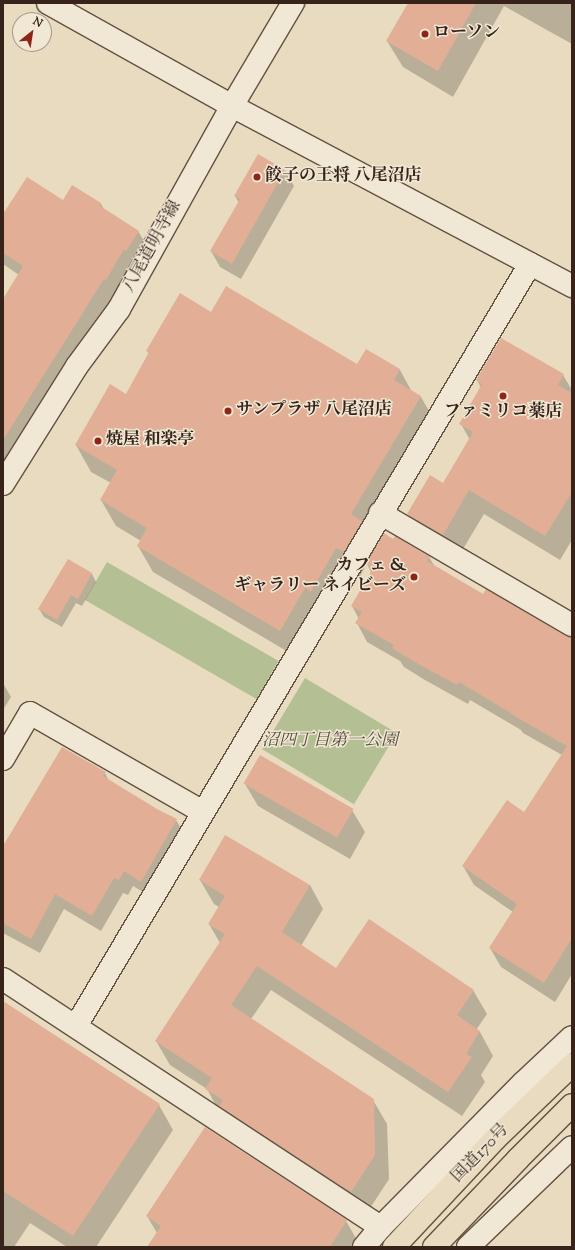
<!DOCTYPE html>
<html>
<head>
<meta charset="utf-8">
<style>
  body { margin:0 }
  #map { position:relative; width:575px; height:1250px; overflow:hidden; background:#e8dbbf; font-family:"Sorts Mill Goudy","Noto Serif JP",serif }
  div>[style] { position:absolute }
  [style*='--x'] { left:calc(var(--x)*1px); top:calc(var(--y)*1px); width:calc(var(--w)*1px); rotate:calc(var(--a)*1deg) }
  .green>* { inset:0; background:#b4c093; transform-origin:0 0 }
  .shadow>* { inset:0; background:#0003 }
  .building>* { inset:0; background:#e2af96; transform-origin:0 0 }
  .roads { filter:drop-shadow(1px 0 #635142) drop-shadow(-1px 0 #635142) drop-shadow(0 1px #635142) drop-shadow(0 -1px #635142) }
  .street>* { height:22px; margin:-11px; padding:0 11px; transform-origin:11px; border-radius:11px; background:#f0e8d5 }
  .secondary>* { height:22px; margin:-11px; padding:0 11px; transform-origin:11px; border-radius:11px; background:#f0e8d5 }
  .highway>* { height:22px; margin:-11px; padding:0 11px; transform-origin:11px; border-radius:11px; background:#e8dbbf }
  .dots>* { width:11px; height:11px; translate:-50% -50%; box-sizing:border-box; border:2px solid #f0e8d5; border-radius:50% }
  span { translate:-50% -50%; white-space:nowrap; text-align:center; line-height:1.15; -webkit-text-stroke:3px #f0e8d5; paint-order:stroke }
  .poi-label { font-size:17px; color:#372319; font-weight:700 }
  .left { translate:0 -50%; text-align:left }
  .right { translate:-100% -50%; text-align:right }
  .street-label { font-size:17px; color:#372319 }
  .park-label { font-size:17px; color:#564a38; font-style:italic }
  .frame { position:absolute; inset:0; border:4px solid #372319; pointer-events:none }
  .north { position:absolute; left:12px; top:12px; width:40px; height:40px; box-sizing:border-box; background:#f0e8d5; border:1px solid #a6998a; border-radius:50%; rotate:30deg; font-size:11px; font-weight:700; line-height:16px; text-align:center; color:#372319 }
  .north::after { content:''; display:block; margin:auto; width:14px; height:18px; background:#8f2418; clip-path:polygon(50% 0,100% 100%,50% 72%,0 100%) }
</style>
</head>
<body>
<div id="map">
  <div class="green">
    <i style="left:107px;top:562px;width:198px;height:44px;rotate:30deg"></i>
    <i style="left:305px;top:678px;width:107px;height:83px;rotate:31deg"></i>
  </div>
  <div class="shadow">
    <i style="clip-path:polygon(409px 3px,572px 3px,572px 44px,504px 6px,453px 97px,403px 67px,387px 41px)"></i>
    <i style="clip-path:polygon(285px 171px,294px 186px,241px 279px,220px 267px,211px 251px,239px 203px,235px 196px)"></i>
    <i style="clip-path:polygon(63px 202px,101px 204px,104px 209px,138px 231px,150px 251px,3px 472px,3px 301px,19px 275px,3px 264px,3px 216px)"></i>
    <i style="clip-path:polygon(212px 313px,357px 365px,400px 370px,412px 392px,421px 397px,436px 423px,369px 535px,377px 548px,429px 557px,435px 567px,484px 595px,572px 640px,572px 974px,555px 1002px,501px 967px,490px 948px,513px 912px,474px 885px,463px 866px,525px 814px,562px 755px,523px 733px,521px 730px,470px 700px,468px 704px,425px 680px,404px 667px,400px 661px,367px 642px,357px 623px,359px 619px,352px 606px,371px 572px,367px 564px,359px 578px,352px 573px,295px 656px,153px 572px,138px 546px,141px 541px,116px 526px,101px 500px,111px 483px,91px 472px,76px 445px,126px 395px,149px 354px,147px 351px)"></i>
    <i style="clip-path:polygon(563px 375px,572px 390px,572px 540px,560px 560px,484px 514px,457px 559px,423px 539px,408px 514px,443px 484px,470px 440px,461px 424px,481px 388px,477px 380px)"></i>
    <i style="clip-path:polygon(68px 560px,92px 574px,96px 582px,82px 606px,76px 603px,62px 627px,44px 617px,39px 609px)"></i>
    <i style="clip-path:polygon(3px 683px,11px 697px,3px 710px)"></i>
    <i style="clip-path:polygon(105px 773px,109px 781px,156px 810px,176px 820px,185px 835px,150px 896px,133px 886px,128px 895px,123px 893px,101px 931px,64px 909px,40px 953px,3px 933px,3px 848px)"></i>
    <i style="clip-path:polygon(245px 784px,352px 810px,365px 832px,350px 859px,258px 806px)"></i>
    <i style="clip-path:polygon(200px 880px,310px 885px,323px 909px,301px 946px,336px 969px,473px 990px,487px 1014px,476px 1030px,480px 1032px,493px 1056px,481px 1075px,485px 1082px,462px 1116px,271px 990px,251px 1019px,373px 1100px,387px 1124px,389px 1179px,365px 1216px,220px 1113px,207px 1089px,170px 1065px,156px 1041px,220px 943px,209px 924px,219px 907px,214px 904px)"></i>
    <i style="clip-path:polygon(3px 1002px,159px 1105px,173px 1130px,96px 1247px,67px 1247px,30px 1223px,14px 1247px,3px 1247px)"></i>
    <i style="clip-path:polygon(147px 1216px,346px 1221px,361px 1247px,148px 1247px,157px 1233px)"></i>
  </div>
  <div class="building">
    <i style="clip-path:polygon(408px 3px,476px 3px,438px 71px,386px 41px)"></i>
    <i style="clip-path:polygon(258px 154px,285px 170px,232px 264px,210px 251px,240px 199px,234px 196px)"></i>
    <i style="clip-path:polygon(27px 177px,63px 200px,72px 185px,101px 203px,100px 206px,139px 231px,126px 251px,124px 249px,106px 280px,104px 279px,3px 440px,3px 299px,23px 266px,3px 253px,3px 214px)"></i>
    <i style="clip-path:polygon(226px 286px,357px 364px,366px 349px,400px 369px,394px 380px,421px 396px,351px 514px,362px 521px,344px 552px,336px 548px,311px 592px,305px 588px,280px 631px,137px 546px,147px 528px,100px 500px,117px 470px,75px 445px,110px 384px,126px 394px,149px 352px,146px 351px,180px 293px,211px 312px)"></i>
    <i style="clip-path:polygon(501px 338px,564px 374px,558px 385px,572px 393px,572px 492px,545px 536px,469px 490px,443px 535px,407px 514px,430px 475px,443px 483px,473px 432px,459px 424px,482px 384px,476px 380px)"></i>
    <i style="clip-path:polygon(384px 533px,393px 539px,395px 536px,430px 557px,427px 561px,483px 594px,486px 589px,566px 636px,572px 637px,572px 938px,544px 983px,489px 948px,517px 904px,462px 866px,507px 800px,524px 812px,567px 746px,511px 714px,511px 713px,459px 682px,457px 685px,413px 661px,392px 648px,394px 645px,355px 623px,362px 612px,351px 606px,373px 568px,366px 564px)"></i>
    <i style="clip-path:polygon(68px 559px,92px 573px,78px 599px,71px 595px,57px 620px,38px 609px)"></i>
    <i style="clip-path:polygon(62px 747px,106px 772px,103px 776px,157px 809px,177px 819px,141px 882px,124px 871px,119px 880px,114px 878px,92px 916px,55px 894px,31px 939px,3px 923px,3px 846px)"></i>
    <i style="left:260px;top:755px;width:108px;height:33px;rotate:30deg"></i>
    <i style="clip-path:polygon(225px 835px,310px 885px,282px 932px,336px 968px,369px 919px,474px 990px,457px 1015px,480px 1031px,466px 1054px,472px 1057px,448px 1092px,257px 966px,231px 1005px,374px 1099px,375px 1155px,351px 1192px,219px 1106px,223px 1100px,205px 1089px,212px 1078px,155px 1041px,225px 934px,208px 924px,225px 896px,199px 880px)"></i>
    <i style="clip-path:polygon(3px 1001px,160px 1104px,73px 1236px,3px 1191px)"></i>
    <i style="clip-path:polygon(205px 1127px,347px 1220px,330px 1247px,147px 1247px,161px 1226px,146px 1216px)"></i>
  </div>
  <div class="roads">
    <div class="street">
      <i style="--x:380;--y:513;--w:222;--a:30.3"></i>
      <i style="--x:3;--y:759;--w:53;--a:-59.6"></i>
      <i style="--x:30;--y:713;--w:199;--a:29.8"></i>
      <i style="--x:3;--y:979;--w:452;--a:33.3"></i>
      <i style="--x:76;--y:1026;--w:887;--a:-59.21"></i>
      <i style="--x:364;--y:1247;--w:26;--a:-50"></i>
      <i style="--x:381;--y:1227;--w:202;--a:-45.4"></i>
      <i style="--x:523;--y:1083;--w:67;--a:-43.2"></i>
      <i style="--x:468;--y:1247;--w:144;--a:-43.9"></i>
    </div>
    <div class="secondary">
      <i style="--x:48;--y:3;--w:211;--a:29.2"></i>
      <i style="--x:232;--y:106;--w:385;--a:27.9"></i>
      <i style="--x:3;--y:484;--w:139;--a:-57.9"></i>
      <i style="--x:77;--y:366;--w:71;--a:-53.6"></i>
      <i style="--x:119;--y:309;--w:232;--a:-60.9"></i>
      <i style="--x:232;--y:106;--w:120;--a:-59.4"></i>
    </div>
    <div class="highway">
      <i style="--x:394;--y:1247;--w:148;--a:-46.9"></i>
      <i style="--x:495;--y:1139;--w:107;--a:-43.9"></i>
      <i style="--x:434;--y:1247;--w:122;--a:-46.3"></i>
      <i style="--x:518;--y:1159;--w:76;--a:-45"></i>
    </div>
  </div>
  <div class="dots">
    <i style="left:425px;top:34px;background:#8f2418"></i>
    <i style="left:257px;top:177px;background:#8f2418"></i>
    <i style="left:503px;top:396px;background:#8f2418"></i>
    <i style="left:228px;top:411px;background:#8f2418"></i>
    <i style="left:98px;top:441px;background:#8f2418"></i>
    <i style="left:414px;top:577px;background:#8f2418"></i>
  </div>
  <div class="poi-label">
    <span class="left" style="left:433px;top:34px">ローソン</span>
    <span class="left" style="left:265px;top:177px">餃子の王将 八尾沼店</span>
    <span class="left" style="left:236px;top:411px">サンプラザ 八尾沼店</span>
    <span style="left:503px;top:413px">ファミリコ薬店</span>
    <span class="left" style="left:106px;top:441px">焼屋 和楽亭</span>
    <span class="right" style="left:406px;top:577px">カフェ &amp;<br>ギャラリー ネイビーズ</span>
  </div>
  <div class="street-label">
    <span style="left:153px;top:247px;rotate:-61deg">八尾道明寺線</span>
    <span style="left:481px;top:1154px;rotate:-46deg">国道170号</span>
  </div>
  <div class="park-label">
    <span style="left:330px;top:742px">沼四丁目第一公園</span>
  </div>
  <div class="frame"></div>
  <div class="north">N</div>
</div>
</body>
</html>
